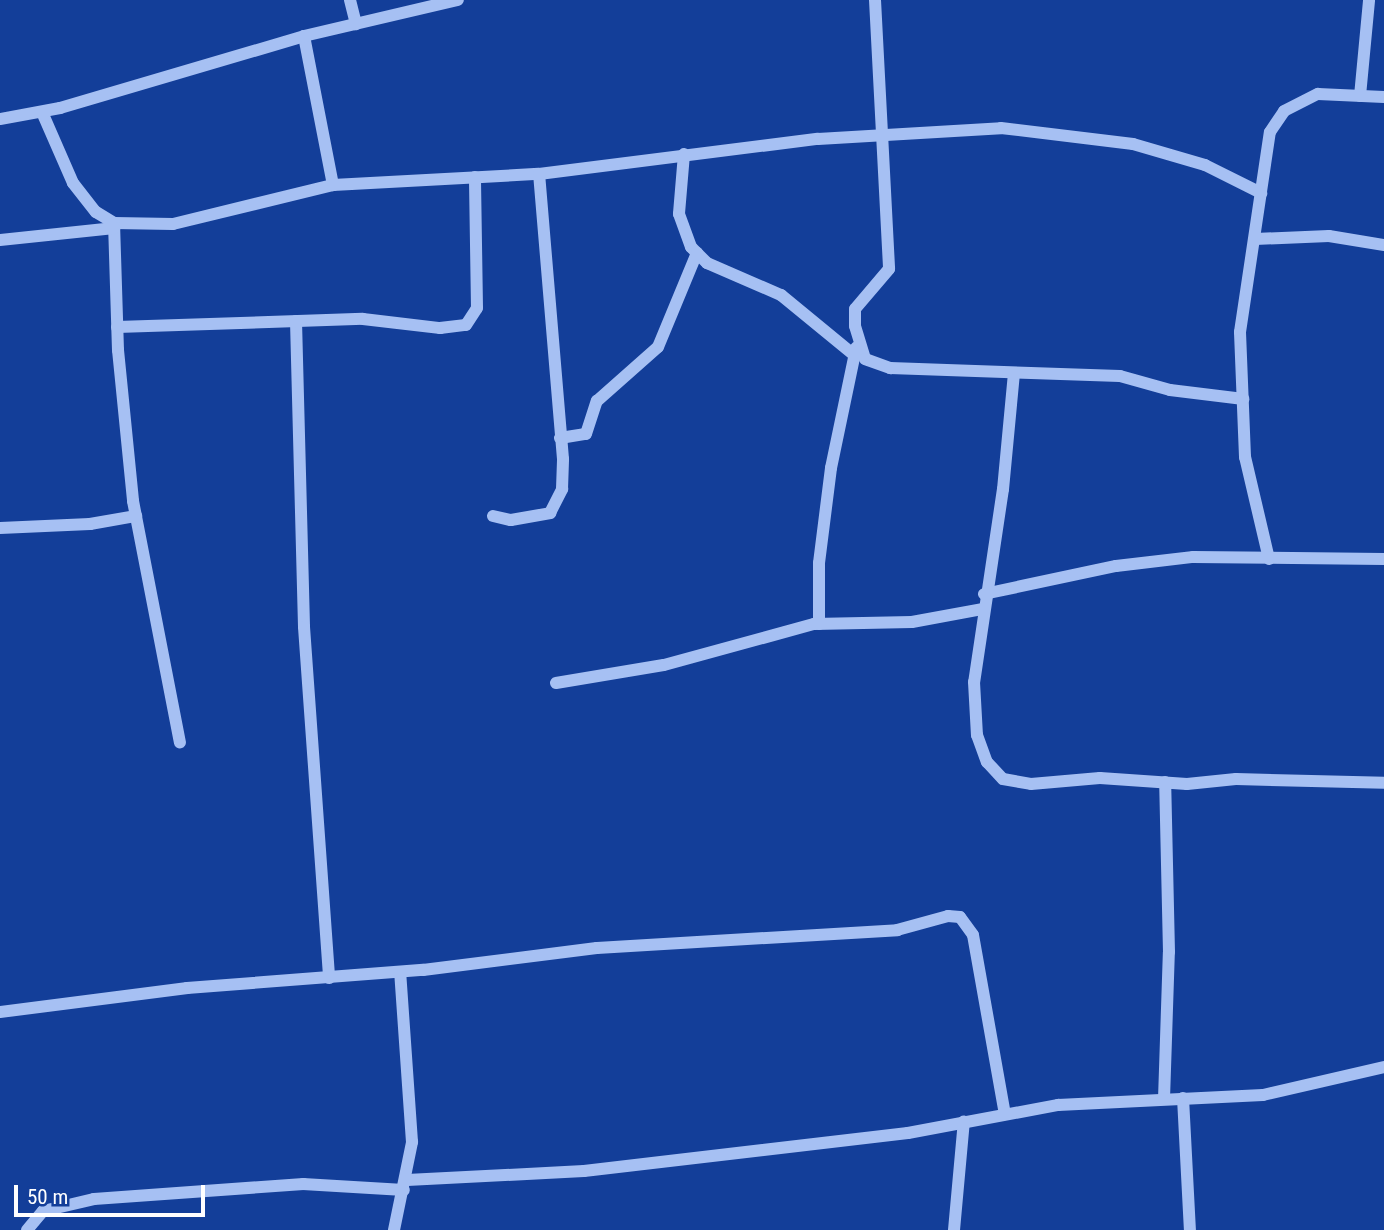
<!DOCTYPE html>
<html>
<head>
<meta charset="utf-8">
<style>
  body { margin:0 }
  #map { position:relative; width:1384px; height:1230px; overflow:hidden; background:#133e99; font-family:"Roboto Condensed",sans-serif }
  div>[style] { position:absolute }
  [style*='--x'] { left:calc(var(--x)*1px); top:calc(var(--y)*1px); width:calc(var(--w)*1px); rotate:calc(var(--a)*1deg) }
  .minor>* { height:12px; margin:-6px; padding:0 6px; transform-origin:6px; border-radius:6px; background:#a6c0f3 }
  span { translate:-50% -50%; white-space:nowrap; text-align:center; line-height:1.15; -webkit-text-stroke:5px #133e99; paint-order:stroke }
  .scale { position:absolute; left:14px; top:1185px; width:191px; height:32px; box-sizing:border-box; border:4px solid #fff; border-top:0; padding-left:9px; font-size:21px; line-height:24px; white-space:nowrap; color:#fff; -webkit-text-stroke:5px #133e99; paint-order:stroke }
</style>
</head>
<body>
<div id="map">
  <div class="minor">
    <i style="--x:350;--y:0;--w:25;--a:76"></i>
    <i style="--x:875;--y:0;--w:269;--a:87"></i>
    <i style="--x:889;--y:269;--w:52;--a:130.4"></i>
    <i style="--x:855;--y:309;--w:17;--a:90"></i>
    <i style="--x:855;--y:326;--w:34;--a:73"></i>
    <i style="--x:865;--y:359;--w:27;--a:20"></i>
    <i style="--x:890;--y:368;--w:230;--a:2"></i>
    <i style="--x:1120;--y:376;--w:52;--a:15.6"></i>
    <i style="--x:1170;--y:390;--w:74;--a:7"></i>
    <i style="--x:304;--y:36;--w:152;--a:79"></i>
    <i style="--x:1360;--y:96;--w:96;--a:-84.6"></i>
    <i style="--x:42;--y:112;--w:77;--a:66.4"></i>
    <i style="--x:73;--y:183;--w:37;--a:52"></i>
    <i style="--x:96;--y:212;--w:21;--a:31"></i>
    <i style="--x:114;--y:223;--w:59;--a:1"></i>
    <i style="--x:173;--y:224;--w:165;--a:-13.7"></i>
    <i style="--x:333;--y:185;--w:206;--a:-3.1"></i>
    <i style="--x:539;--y:174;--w:281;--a:-7.2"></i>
    <i style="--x:818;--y:139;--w:183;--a:-3.4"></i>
    <i style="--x:1001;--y:128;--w:133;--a:6.9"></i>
    <i style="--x:1133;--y:144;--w:75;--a:16.3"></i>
    <i style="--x:1205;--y:165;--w:63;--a:26.6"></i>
    <i style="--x:0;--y:119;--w:61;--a:-10.4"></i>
    <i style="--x:60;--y:108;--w:254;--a:-16.4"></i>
    <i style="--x:304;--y:36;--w:158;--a:-13.2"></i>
    <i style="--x:684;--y:154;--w:60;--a:94.8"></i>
    <i style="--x:679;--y:214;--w:35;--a:70"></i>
    <i style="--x:691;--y:247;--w:23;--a:45"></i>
    <i style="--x:707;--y:263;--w:81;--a:23.4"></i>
    <i style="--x:781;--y:295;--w:94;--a:39.4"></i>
    <i style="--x:114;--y:223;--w:127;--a:88.2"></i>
    <i style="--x:118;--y:350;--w:152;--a:84.3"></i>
    <i style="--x:133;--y:501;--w:246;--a:79"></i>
    <i style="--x:1255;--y:239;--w:74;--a:-2.3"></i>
    <i style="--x:1329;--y:236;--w:56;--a:9.3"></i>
    <i style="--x:0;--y:240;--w:115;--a:-6"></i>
    <i style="--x:296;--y:321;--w:306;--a:88.5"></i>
    <i style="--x:304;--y:627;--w:352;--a:85.9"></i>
    <i style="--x:117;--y:327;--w:246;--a:-1.9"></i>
    <i style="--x:363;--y:319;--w:78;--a:6.7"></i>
    <i style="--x:440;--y:328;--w:26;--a:-7"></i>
    <i style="--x:466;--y:325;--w:20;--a:-57"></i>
    <i style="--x:477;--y:308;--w:131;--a:-90.9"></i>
    <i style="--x:1014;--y:373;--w:117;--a:95.4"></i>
    <i style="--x:1003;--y:489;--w:195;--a:98.5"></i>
    <i style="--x:974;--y:682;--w:53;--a:86.8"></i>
    <i style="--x:977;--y:735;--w:29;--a:70"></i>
    <i style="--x:987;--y:762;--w:23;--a:47"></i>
    <i style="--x:1003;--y:779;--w:28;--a:10"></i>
    <i style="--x:1031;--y:784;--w:69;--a:-5"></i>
    <i style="--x:1100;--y:778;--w:87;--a:3.9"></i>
    <i style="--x:1187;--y:784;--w:49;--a:-5.8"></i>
    <i style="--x:1236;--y:779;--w:148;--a:1.5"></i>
    <i style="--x:560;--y:438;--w:26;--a:-9"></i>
    <i style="--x:586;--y:434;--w:35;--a:-72"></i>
    <i style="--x:597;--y:401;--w:81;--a:-41.5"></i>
    <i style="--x:658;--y:347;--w:102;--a:-67.5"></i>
    <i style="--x:493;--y:516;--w:18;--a:13"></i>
    <i style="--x:511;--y:520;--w:40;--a:-10"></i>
    <i style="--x:550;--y:513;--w:27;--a:-63"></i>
    <i style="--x:562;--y:489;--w:30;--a:-88"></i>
    <i style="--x:563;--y:459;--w:286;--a:-94.8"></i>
    <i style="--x:0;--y:528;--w:90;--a:-2.5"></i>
    <i style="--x:90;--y:524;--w:47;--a:-9.9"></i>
    <i style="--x:1269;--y:559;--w:105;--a:-103.2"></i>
    <i style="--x:1245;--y:457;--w:125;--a:-92.3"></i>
    <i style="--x:1240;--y:332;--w:202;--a:-81.5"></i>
    <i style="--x:1270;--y:132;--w:25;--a:-56"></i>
    <i style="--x:1284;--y:111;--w:38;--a:-27"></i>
    <i style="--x:1318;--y:94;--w:66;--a:2.6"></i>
    <i style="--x:984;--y:594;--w:135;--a:-12"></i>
    <i style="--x:1116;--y:566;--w:78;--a:-6.7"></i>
    <i style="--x:1193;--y:557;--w:191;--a:0.6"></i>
    <i style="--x:819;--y:624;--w:61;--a:-90"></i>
    <i style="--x:819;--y:563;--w:96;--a:-82.8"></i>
    <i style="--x:831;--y:468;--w:123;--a:-78.2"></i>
    <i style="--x:556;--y:683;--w:109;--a:-9.5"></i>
    <i style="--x:664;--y:665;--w:156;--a:-15.3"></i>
    <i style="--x:814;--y:624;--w:98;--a:-1.2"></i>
    <i style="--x:912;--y:622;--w:71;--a:-10.5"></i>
    <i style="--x:0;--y:1012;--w:189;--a:-7.3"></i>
    <i style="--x:187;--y:988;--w:237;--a:-4.4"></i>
    <i style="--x:423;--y:970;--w:175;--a:-7.2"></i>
    <i style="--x:597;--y:948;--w:301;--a:-3.4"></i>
    <i style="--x:897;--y:930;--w:53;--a:-15.4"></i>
    <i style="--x:948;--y:916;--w:12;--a:5"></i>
    <i style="--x:960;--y:917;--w:22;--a:54"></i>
    <i style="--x:973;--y:935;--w:182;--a:79.9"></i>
    <i style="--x:1183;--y:1098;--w:132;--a:87"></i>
    <i style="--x:1164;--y:1099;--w:147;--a:-88.1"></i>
    <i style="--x:1169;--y:952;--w:170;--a:-91.3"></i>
    <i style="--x:407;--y:1180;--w:177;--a:-2.9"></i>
    <i style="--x:584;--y:1171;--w:326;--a:-6.7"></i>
    <i style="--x:908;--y:1133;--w:153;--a:-10.6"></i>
    <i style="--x:1058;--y:1105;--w:205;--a:-2.8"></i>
    <i style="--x:1263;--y:1095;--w:124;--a:-13"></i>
    <i style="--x:27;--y:1230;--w:25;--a:-50"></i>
    <i style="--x:43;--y:1211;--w:52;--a:-13.2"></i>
    <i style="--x:94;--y:1199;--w:210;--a:-4.1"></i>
    <i style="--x:303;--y:1184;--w:101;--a:3.4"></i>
    <i style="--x:394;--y:1230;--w:90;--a:-78.4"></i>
    <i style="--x:412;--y:1142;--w:170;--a:-94"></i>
    <i style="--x:954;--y:1230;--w:109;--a:-84.8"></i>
  </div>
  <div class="scale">50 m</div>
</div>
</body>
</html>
